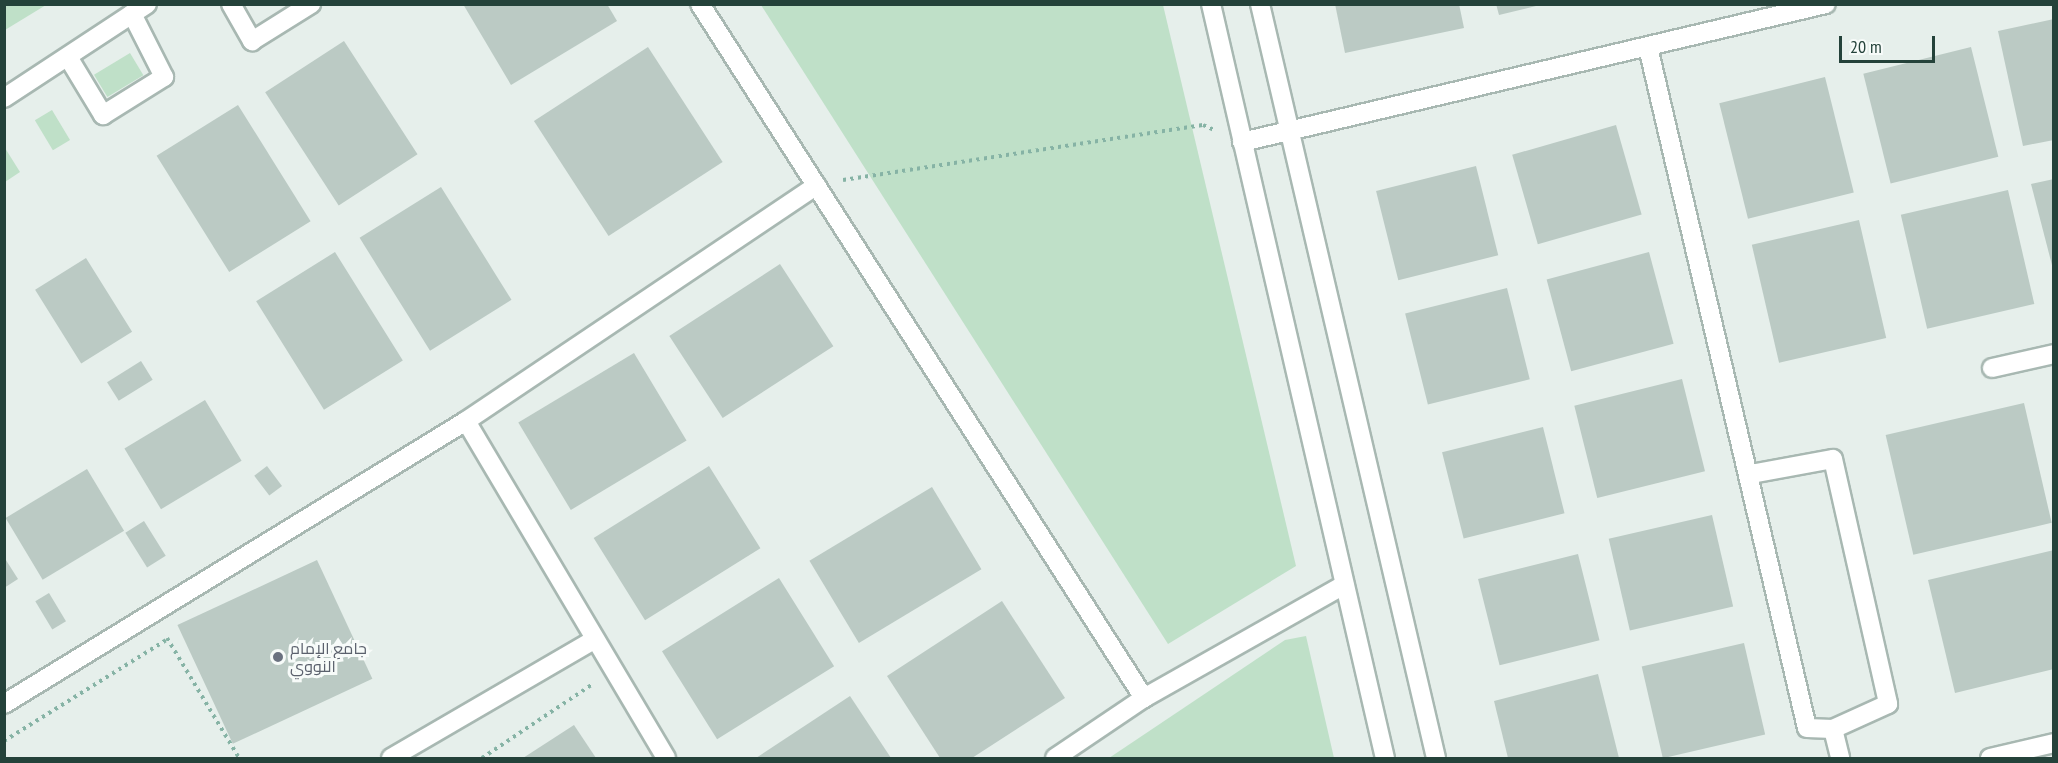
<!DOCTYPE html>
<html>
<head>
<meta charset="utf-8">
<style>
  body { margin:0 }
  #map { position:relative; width:2058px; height:763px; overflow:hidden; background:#e6efeb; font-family:"PT Sans Narrow",Cairo,sans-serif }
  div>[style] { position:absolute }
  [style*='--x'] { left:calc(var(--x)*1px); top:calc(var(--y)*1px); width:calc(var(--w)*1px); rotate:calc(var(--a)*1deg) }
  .green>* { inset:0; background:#bfe0c8; transform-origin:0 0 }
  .building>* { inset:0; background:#bbcac4; transform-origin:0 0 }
  .path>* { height:4px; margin-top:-2px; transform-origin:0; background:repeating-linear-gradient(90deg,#86b3a5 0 3px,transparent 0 7.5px) }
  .roads { filter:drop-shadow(2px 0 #a8b8b2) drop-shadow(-2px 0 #a8b8b2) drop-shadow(0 2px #a8b8b2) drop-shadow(0 -2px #a8b8b2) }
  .lane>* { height:18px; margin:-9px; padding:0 9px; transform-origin:9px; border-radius:9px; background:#fff }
  .street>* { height:18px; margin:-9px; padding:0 9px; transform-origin:9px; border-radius:9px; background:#fff }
  .dots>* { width:16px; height:16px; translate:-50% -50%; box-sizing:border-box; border:3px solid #f7fbf9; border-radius:50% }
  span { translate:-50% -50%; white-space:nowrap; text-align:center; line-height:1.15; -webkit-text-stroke:6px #f7fbf9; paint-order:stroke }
  .worship-label { font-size:16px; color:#5b616d }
  .left { translate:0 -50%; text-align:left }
  .frame { position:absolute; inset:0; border:6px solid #24423a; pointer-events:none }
  .scale { position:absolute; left:1839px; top:36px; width:96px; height:27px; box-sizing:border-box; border:3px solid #24423a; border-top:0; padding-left:8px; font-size:18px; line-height:21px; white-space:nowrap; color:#24423a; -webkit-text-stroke:4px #f7fbf9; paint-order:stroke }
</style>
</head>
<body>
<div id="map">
  <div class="green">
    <i style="clip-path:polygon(5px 4px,46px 4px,46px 5px,5px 30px)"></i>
    <i style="clip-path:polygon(761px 5px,1163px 5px,1296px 566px,1168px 644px)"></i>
    <i style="left:130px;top:53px;width:26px;height:42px;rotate:59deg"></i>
    <i style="left:52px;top:110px;width:35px;height:20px;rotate:59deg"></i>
    <i style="clip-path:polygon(5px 148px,20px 172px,5px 182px,4px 182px)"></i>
    <i style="clip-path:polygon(1306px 636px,1334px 758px,1109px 758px,1285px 640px)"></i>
  </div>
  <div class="building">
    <i style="clip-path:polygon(463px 4px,607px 4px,617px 21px,511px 85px)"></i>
    <i style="clip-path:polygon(1335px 4px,1459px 4px,1464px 28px,1345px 53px)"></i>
    <i style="clip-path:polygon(1496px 4px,1540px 4px,1540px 5px,1499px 15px)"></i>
    <i style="clip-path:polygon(2054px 19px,2054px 140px,2023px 146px,1998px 31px)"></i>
    <i style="left:344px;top:41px;width:135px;height:94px;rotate:57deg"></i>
    <i style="left:648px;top:47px;width:137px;height:136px;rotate:57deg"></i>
    <i style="left:1971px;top:47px;width:113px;height:111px;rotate:76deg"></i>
    <i style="left:1825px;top:77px;width:119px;height:109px;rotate:76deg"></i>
    <i style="left:238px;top:105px;width:137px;height:96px;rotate:58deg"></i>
    <i style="left:1616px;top:125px;width:93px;height:108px;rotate:74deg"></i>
    <i style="left:1476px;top:166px;width:92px;height:103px;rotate:76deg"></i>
    <i style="clip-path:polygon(2054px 179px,2054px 269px,2053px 269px,2031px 184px)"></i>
    <i style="left:441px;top:187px;width:133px;height:96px;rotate:58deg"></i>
    <i style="left:2008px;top:190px;width:117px;height:110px;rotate:77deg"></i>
    <i style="left:1859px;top:220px;width:121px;height:110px;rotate:77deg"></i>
    <i style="left:335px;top:252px;width:128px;height:93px;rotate:58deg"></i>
    <i style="left:1649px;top:252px;width:95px;height:106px;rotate:75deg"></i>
    <i style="left:86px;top:258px;width:87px;height:60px;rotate:58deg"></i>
    <i style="left:780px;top:264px;width:98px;height:132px;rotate:57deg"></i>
    <i style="left:1507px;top:288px;width:94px;height:105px;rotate:76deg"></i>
    <i style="left:634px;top:353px;width:102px;height:135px;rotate:59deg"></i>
    <i style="left:141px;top:361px;width:22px;height:40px;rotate:58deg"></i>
    <i style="left:1682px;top:379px;width:95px;height:111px;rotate:76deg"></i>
    <i style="left:205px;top:400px;width:71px;height:94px;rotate:59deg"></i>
    <i style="left:2024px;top:403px;width:123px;height:142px;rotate:77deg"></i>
    <i style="left:1543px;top:427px;width:89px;height:104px;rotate:76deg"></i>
    <i style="left:267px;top:466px;width:25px;height:16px;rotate:53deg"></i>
    <i style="left:709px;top:466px;width:97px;height:136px;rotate:58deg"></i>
    <i style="left:87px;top:469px;width:72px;height:95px;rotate:59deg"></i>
    <i style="left:932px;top:487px;width:96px;height:143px;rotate:59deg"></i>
    <i style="left:1712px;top:515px;width:94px;height:106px;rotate:77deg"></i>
    <i style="left:144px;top:521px;width:41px;height:22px;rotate:58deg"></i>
    <i style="clip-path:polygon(2054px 550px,2054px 669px,1955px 693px,1928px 580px)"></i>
    <i style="left:1578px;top:554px;width:89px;height:103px;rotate:76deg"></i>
    <i style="clip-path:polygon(4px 557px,18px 579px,4px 588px)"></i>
    <i style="left:317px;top:560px;width:131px;height:154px;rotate:65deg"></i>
    <i style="left:779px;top:578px;width:104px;height:138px;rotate:58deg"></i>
    <i style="left:49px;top:593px;width:33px;height:16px;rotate:59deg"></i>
    <i style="clip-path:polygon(1002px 601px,1065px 698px,972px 758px,940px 758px,887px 676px)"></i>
    <i style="left:1744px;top:643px;width:94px;height:105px;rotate:77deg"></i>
    <i style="clip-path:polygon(1598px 674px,1619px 758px,1508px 758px,1494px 701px)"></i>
    <i style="clip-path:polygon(850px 696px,891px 758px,756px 758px)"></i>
    <i style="clip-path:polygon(574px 725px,596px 758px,523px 758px)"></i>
  </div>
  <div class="path">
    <i style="--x:843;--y:180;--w:364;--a:-8.7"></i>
    <i style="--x:1203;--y:125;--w:12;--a:24"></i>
    <i style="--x:167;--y:638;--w:140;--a:59"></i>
    <i style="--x:4;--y:741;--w:193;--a:-31.9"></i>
    <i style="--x:482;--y:758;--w:133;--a:-33.7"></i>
  </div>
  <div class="roads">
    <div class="lane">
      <i style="--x:231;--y:4;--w:43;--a:60.4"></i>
      <i style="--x:252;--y:41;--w:70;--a:-32.1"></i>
      <i style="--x:68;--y:57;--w:68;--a:58.9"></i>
      <i style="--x:103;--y:115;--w:72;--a:-31.9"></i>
      <i style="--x:164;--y:77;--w:71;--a:-116.9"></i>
    </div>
    <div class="street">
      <i style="--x:700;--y:4;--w:824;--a:57.39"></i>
      <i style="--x:1211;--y:4;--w:774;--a:77.01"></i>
      <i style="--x:1260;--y:4;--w:774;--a:76.86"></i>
      <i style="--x:1648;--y:47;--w:699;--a:76.86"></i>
      <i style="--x:1807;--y:728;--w:26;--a:2"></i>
      <i style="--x:1833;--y:729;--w:30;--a:76"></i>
      <i style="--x:4;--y:98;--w:171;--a:-33.3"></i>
      <i style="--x:1242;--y:142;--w:600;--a:-13.3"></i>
      <i style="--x:1992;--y:368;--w:64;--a:-12.7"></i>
      <i style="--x:466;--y:421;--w:392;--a:59.3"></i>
      <i style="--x:1751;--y:474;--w:83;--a:-10.4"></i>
      <i style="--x:1833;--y:459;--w:251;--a:77.3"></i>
      <i style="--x:1888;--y:704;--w:60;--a:155.6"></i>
      <i style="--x:4;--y:704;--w:542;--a:-31.49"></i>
      <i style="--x:466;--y:421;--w:422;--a:-33.9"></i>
      <i style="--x:391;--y:758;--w:233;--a:-30.2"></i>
      <i style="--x:1055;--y:758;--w:107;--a:-34"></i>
      <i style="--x:1144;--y:698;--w:230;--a:-29.5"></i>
      <i style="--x:1990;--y:758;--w:66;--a:-13.2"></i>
    </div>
  </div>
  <div class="dots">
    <i style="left:278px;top:657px;background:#6b7280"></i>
  </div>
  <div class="worship-label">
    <span class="left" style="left:290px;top:657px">جامع الإمام<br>النووي</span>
  </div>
  <div class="frame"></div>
  <div class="scale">20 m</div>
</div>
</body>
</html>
